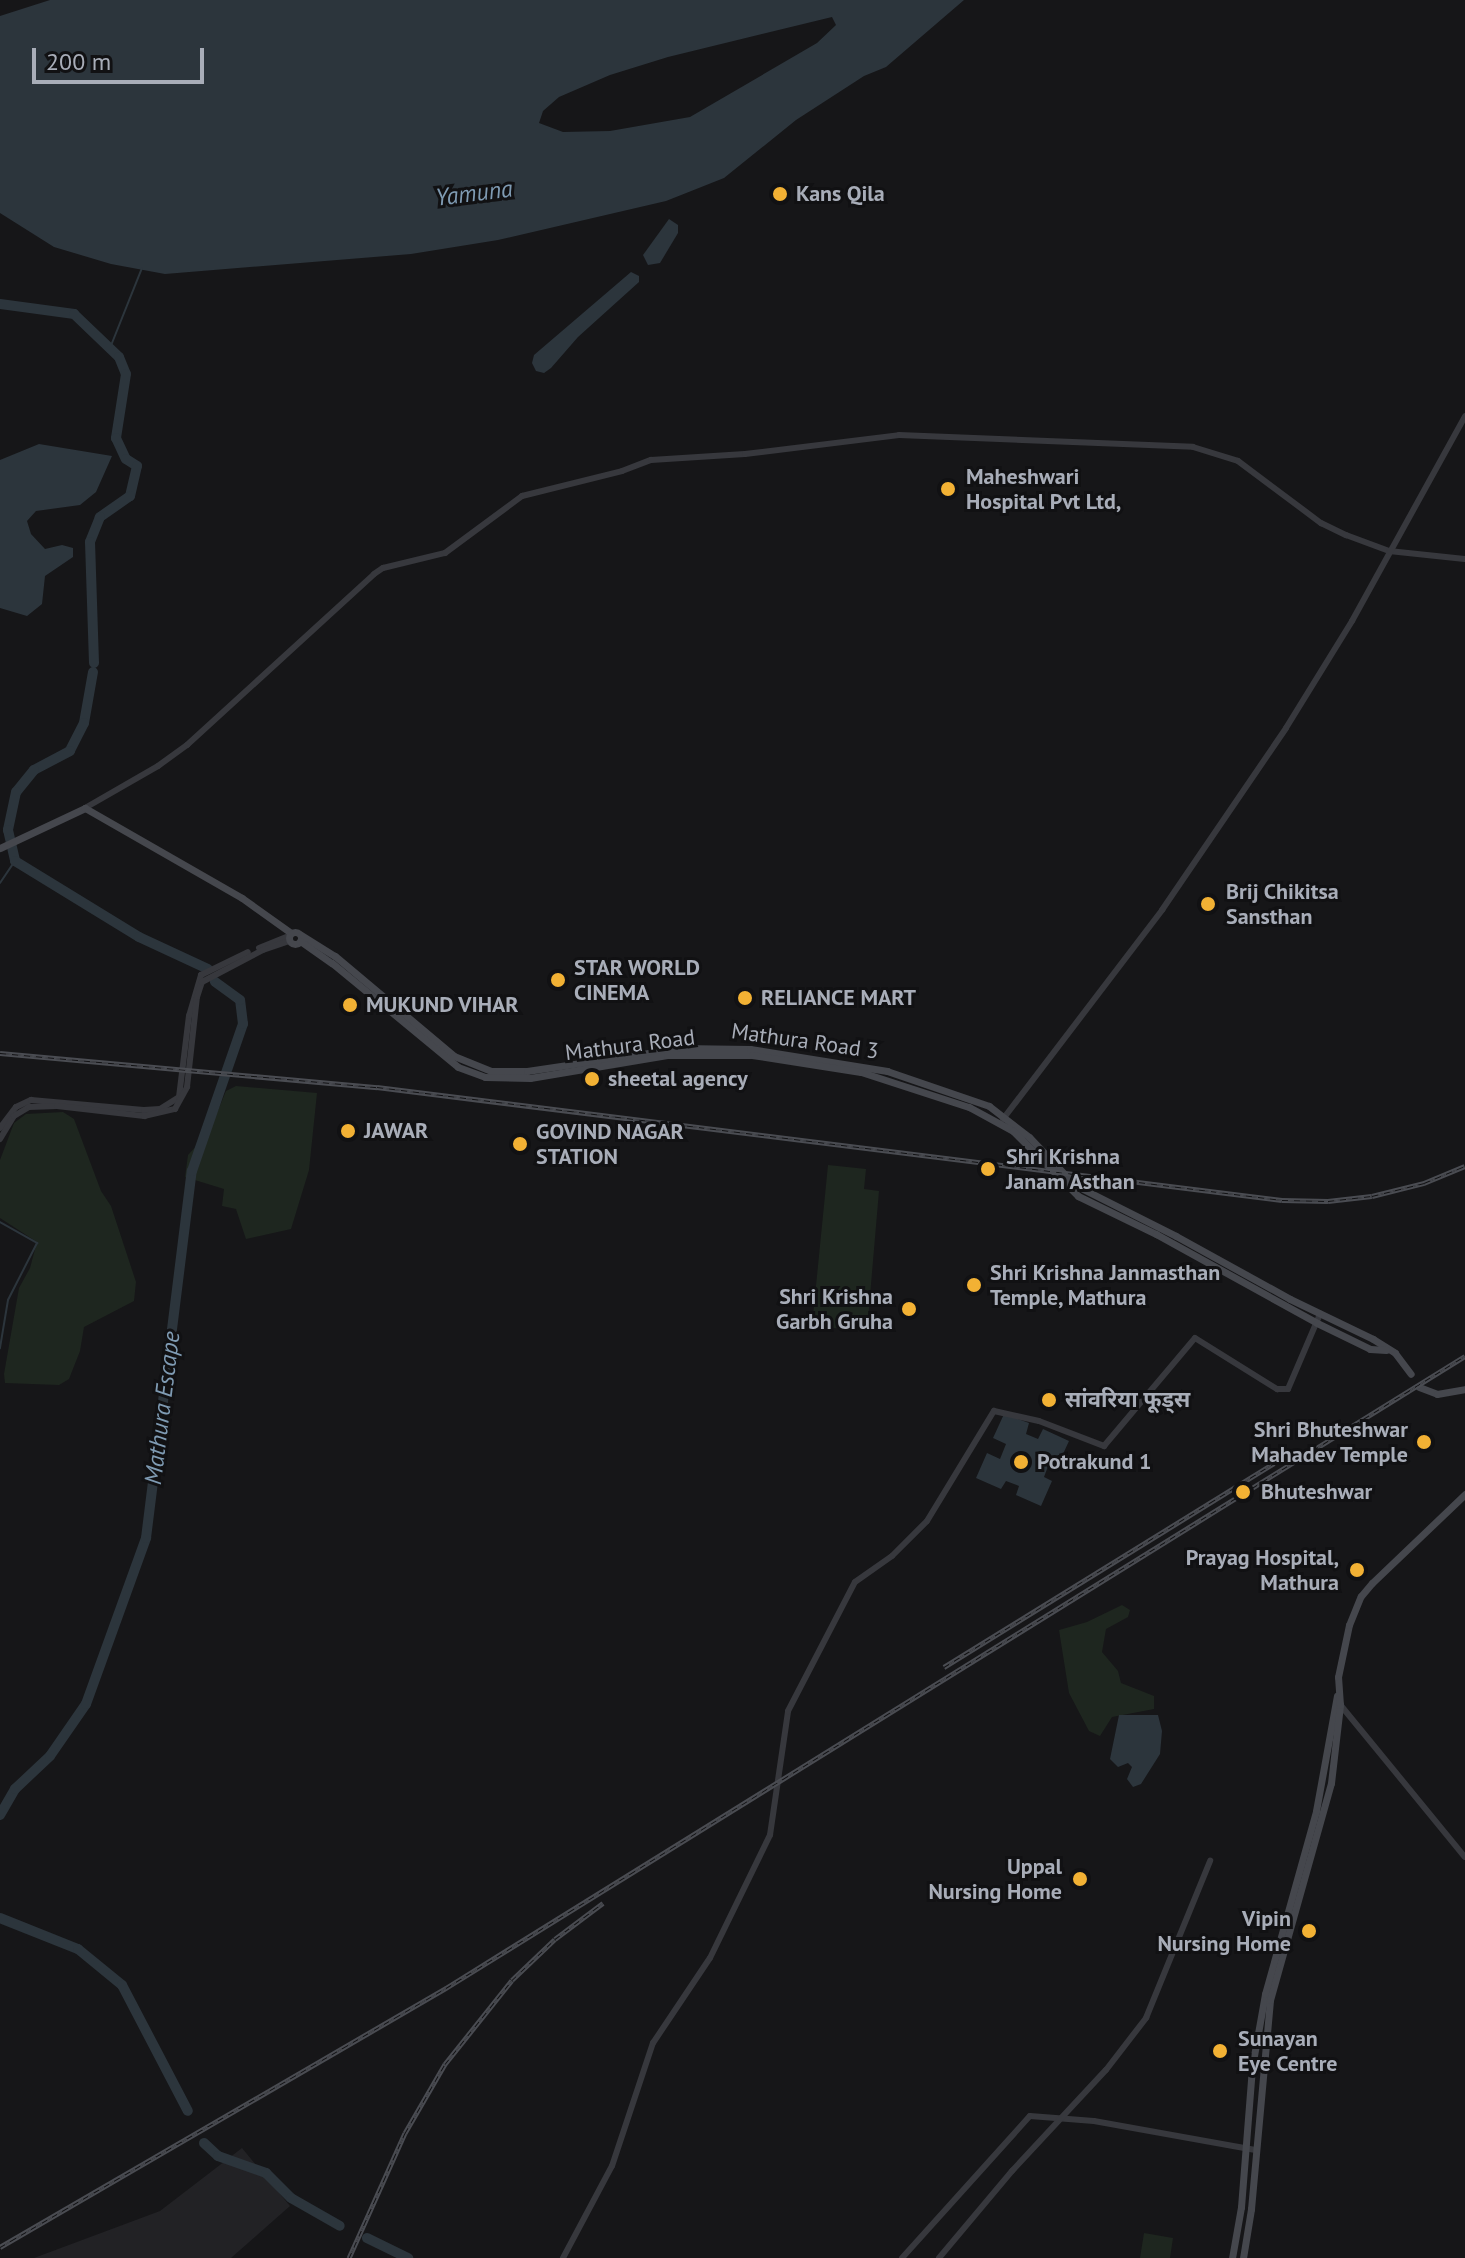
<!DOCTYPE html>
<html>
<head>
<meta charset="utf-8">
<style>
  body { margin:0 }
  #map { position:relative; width:1465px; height:2258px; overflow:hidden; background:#161618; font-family:"PT Sans","Noto Sans Devanagari",sans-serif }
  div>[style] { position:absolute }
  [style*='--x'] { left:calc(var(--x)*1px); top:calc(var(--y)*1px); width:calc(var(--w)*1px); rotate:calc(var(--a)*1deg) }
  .built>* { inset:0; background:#222225 }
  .green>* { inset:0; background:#1e261f }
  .water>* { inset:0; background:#2c353c }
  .stream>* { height:2px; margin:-1px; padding:0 1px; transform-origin:1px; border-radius:1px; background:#2c353c }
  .river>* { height:10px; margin:-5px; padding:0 5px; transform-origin:5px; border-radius:5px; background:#2c353c }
  .tertiary>* { height:6px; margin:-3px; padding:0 3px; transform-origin:3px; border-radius:3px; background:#37383d }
  .secondary>* { height:7px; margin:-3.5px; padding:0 3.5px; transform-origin:3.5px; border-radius:3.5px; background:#45474d }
  .secondary>.ring { margin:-3.5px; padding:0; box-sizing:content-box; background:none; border:7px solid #45474d; border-radius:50% }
  .rail>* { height:5px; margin-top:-2.5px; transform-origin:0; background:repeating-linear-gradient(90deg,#111113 0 6px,#4a4c52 0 12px); box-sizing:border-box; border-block:2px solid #4a4c52 }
  .dots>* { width:22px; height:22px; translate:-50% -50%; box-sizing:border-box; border:4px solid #111113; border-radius:50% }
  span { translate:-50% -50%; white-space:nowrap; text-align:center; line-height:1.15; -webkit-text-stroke:6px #111113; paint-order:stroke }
  .poi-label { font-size:22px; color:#a8adb8; font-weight:700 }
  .left { translate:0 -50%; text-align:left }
  .right { translate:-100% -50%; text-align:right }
  .street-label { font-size:22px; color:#a8adb8 }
  .water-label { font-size:24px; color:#7f9bb3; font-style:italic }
  .scale { position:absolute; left:32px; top:48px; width:172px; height:36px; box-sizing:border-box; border:4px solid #a8adb8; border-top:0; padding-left:10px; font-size:24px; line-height:28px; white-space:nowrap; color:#a8adb8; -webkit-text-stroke:6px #111113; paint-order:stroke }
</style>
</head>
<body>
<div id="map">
  <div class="built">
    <i style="clip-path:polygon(242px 2148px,290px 2206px,231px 2258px,34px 2258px,160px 2211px)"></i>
  </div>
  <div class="green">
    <i style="clip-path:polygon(236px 1086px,317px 1093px,309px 1170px,291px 1229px,246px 1239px,236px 1209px,222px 1206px,224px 1189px,185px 1177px,188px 1155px,209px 1132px,226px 1091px)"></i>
    <i style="clip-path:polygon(63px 1112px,74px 1119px,101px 1191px,111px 1206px,136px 1282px,134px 1301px,84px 1327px,80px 1351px,69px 1379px,59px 1385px,5px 1383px,4px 1374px,19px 1288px,30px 1268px,37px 1242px,0 1218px,0 1160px,14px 1123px,26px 1114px)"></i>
    <i style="clip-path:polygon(828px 1165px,866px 1169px,864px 1189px,879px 1191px,867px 1331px,812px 1326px)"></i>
    <i style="clip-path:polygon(1122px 1605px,1130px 1610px,1128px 1617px,1106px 1629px,1102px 1652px,1118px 1671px,1121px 1683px,1154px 1696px,1154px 1709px,1112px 1717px,1100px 1736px,1089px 1731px,1069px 1693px,1059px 1630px,1087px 1622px)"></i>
    <i style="clip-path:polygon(1144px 2233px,1173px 2238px,1170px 2258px,1140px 2258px)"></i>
  </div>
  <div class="water">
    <i style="clip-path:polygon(evenodd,50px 0,964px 0,886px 67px,864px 76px,796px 120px,724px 178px,666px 201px,498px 240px,411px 254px,165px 274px,111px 264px,54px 247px,0 213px,0 16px,50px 0,832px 17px,836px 25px,817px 43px,690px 117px,610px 131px,563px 132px,539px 123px,543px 111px,559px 97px,610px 75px,668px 57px,832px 17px)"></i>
    <i style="clip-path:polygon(669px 219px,678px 225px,678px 233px,660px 263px,648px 265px,643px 255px)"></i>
    <i style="clip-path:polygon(631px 272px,639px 276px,639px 282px,578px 337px,551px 368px,544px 373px,536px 371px,532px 363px,534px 355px)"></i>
    <i style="clip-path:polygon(39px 444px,112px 456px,96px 492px,80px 505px,36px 511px,27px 521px,31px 534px,45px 549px,62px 545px,73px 548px,73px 557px,45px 576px,42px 604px,27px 616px,0 608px,0 460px)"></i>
    <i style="clip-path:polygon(1004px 1414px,1029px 1423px,1026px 1434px,1038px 1439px,1043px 1429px,1069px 1441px,1057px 1467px,1050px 1464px,1047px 1469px,1044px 1477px,1052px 1481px,1041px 1506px,1016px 1495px,1019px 1486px,1006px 1481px,1001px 1489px,976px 1478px,987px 1453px,1000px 1459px,1006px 1444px,993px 1438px)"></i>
    <i style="clip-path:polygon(1119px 1715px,1158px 1715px,1162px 1731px,1160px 1754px,1141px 1784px,1133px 1787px,1127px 1779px,1132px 1767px,1128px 1763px,1118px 1767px,1110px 1759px)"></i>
  </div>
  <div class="stream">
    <i style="--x:110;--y:348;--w:86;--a:-68.2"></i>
    <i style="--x:0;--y:883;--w:27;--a:-56"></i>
    <i style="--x:0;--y:1222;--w:43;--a:29.6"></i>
    <i style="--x:37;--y:1243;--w:64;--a:117"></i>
    <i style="--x:8;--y:1300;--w:49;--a:99.5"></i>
  </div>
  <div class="river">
    <i style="--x:0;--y:304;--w:75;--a:7.7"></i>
    <i style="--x:74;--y:314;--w:62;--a:43.7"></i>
    <i style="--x:119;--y:357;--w:18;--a:68"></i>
    <i style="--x:126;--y:374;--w:65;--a:98.9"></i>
    <i style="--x:116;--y:438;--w:23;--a:65"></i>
    <i style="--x:126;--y:459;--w:13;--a:32"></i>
    <i style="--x:137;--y:466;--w:31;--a:103"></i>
    <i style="--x:130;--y:496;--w:37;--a:145"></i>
    <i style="--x:100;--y:517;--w:27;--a:112"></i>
    <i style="--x:90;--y:542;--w:121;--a:88.1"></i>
    <i style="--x:93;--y:672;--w:52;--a:100"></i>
    <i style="--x:84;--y:723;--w:31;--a:117"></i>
    <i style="--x:70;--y:751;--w:41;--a:152.2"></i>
    <i style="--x:34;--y:770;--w:28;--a:129"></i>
    <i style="--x:16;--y:792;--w:39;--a:102"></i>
    <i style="--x:8;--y:830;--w:32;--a:77"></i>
    <i style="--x:15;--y:861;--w:145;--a:31.5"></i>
    <i style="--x:139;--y:937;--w:76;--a:24.9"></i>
    <i style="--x:0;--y:1815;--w:30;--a:-60"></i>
    <i style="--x:15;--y:1789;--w:48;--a:-43.3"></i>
    <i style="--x:50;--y:1756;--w:63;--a:-55.3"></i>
    <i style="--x:86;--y:1704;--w:177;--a:-70.1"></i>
    <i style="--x:146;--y:1538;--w:370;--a:-82.9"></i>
    <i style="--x:192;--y:1171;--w:156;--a:-70.9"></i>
    <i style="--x:243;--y:1024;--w:24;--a:-97"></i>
    <i style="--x:240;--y:1000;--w:31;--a:-144"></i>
    <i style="--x:0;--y:1918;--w:84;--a:21.7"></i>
    <i style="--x:78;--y:1949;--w:57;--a:39.3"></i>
    <i style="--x:122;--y:1985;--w:142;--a:62.4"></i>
    <i style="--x:204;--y:2143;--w:19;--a:43"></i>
    <i style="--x:218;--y:2156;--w:51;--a:19.5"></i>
    <i style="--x:266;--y:2173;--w:35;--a:45"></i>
    <i style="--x:291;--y:2198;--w:56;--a:29.7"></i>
    <i style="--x:367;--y:2238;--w:46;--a:26"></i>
  </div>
  <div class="tertiary">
    <i style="--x:85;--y:808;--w:84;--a:-29.9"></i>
    <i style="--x:158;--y:766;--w:36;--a:-36"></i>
    <i style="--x:187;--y:745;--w:253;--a:-42.4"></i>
    <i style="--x:374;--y:574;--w:11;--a:-34"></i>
    <i style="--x:383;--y:568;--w:64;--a:-13.6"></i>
    <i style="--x:445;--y:553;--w:96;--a:-36.5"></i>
    <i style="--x:522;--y:496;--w:103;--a:-14"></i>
    <i style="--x:622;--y:471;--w:31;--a:-21"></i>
    <i style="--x:651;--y:460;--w:94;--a:-3.7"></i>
    <i style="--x:745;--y:454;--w:155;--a:-7"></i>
    <i style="--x:899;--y:435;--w:294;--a:2.3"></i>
    <i style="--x:1193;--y:447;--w:47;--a:17.3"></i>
    <i style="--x:1238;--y:461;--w:104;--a:36.8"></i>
    <i style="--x:1321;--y:523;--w:28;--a:26"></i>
    <i style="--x:1346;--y:535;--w:46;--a:20.4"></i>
    <i style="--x:1389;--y:551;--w:76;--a:6"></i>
    <i style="--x:259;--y:948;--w:32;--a:-22"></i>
    <i style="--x:1003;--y:1119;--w:263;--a:-52.7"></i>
    <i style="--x:1162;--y:910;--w:220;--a:-55.7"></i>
    <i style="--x:1286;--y:728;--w:126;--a:-58.3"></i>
    <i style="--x:1352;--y:621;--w:234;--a:-61.1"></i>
    <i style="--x:0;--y:1128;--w:26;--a:-53"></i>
    <i style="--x:16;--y:1107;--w:17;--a:-25"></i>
    <i style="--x:31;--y:1100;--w:113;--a:5.1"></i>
    <i style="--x:144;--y:1110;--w:16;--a:-4"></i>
    <i style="--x:160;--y:1109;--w:22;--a:-32"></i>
    <i style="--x:179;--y:1097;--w:82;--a:-83"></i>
    <i style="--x:189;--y:1016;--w:43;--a:-73.7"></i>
    <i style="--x:201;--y:975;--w:52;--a:-26.1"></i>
    <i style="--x:0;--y:1139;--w:27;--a:-59"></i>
    <i style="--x:14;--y:1116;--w:17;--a:-31"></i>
    <i style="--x:29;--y:1107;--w:28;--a:-2"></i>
    <i style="--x:57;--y:1106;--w:88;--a:6.6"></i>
    <i style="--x:144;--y:1116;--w:32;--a:-13"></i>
    <i style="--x:175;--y:1109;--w:25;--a:-61"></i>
    <i style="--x:187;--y:1087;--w:91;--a:-83.7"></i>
    <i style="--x:197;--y:997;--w:16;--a:-72"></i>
    <i style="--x:202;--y:982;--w:69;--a:-27.7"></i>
    <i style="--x:263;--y:950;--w:28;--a:-19"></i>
    <i style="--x:1338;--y:1702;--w:200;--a:50.7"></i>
    <i style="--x:563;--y:2258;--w:104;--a:-62"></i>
    <i style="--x:612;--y:2166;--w:130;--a:-71.6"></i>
    <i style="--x:653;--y:2043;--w:102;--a:-56.2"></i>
    <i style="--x:710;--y:1958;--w:137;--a:-64"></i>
    <i style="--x:770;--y:1835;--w:125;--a:-81.7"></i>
    <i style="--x:788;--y:1711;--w:145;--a:-62.6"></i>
    <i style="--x:855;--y:1582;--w:45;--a:-35.1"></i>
    <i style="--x:892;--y:1556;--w:49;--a:-45"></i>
    <i style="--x:927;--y:1521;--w:129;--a:-58.7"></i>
    <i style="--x:994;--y:1411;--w:46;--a:12.5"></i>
    <i style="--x:1039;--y:1421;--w:70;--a:21"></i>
    <i style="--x:1104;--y:1446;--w:141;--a:-49.9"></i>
    <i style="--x:1195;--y:1338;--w:97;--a:31.9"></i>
    <i style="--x:1277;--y:1389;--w:11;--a:0"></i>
    <i style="--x:1288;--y:1389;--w:82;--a:-66.9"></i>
    <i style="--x:902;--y:2258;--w:191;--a:-48"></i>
    <i style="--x:1030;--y:2116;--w:64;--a:4.5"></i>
    <i style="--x:1094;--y:2121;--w:164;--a:10.2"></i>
    <i style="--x:939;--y:2258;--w:114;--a:-50"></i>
    <i style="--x:1012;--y:2171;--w:138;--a:-47.1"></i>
    <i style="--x:1106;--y:2070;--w:66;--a:-52.4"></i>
    <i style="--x:1146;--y:2018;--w:170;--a:-67.8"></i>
  </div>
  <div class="secondary">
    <i style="--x:0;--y:848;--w:94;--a:-25.2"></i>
    <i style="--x:85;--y:808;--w:181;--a:29.8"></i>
    <i style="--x:242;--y:898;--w:60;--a:35.5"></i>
    <i class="ring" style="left:289px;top:932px;width:5px;height:5px"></i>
    <i style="--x:301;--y:935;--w:40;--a:32"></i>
    <i style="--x:335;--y:956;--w:155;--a:40"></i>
    <i style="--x:454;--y:1056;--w:40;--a:22"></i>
    <i style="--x:491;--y:1071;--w:36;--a:0"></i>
    <i style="--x:527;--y:1071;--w:155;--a:-8.5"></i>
    <i style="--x:680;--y:1048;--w:70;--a:0.8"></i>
    <i style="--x:750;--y:1049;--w:139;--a:9.1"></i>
    <i style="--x:887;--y:1071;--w:108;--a:18.9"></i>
    <i style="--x:989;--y:1106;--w:51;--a:37.8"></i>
    <i style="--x:1029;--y:1137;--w:66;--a:46.2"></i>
    <i style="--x:1075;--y:1185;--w:113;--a:26.8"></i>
    <i style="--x:1176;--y:1236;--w:130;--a:28.9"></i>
    <i style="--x:1290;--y:1299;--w:92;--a:25.7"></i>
    <i style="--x:1373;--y:1339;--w:26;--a:32"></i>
    <i style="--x:1395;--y:1353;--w:26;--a:53"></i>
    <i style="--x:300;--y:941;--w:39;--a:35"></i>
    <i style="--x:332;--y:963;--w:163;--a:39.5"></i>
    <i style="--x:458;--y:1067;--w:29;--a:20"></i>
    <i style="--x:485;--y:1077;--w:45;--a:1.3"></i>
    <i style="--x:530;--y:1078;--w:139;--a:-9.5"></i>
    <i style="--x:667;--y:1055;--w:85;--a:0"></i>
    <i style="--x:752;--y:1055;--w:110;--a:8.9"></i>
    <i style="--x:861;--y:1072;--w:114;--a:18"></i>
    <i style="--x:969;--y:1107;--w:50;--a:28.6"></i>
    <i style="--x:1013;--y:1131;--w:92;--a:45"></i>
    <i style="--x:1078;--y:1196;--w:87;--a:26"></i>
    <i style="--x:1156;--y:1234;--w:184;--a:28.9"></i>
    <i style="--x:1317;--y:1323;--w:59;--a:26.1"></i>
    <i style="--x:1370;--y:1349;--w:16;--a:4"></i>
    <i style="--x:1419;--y:1387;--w:19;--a:21"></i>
    <i style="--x:1437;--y:1394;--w:28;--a:-10"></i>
    <i style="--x:1232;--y:2258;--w:52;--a:-80"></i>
    <i style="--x:1241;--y:2207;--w:140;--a:-85.5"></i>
    <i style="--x:1252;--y:2067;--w:74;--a:-79.9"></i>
    <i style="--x:1265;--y:1994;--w:190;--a:-74.4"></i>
    <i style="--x:1316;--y:1811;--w:117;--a:-79.7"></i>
    <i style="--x:1243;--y:2258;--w:50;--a:-80.7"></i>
    <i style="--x:1251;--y:2209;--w:210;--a:-84.8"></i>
    <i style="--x:1270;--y:2000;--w:225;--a:-74.3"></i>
    <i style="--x:1331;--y:1783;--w:79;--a:-83.4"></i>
    <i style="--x:1340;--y:1705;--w:28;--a:-94"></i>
    <i style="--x:1338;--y:1677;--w:53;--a:-78.1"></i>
    <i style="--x:1349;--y:1625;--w:31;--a:-68"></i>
    <i style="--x:1361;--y:1596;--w:17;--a:-50"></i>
    <i style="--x:1372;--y:1583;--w:129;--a:-43.7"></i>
  </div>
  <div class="rail">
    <i style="--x:0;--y:1053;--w:379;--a:5.2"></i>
    <i style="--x:377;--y:1087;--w:912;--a:7.12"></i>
    <i style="--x:1282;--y:1200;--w:46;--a:1.2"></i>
    <i style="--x:1328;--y:1201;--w:44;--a:-6.5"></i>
    <i style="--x:1372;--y:1196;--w:54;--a:-14"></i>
    <i style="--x:1424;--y:1183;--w:44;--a:-22.5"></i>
    <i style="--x:944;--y:1667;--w:388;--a:-31.7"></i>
    <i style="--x:0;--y:2247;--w:516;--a:-30.14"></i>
    <i style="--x:446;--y:1988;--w:1199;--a:-31.81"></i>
    <i style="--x:349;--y:2258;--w:137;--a:-65.9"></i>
    <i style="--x:405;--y:2133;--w:80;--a:-59.9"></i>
    <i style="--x:445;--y:2064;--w:107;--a:-51.4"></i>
    <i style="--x:512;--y:1980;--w:59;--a:-43.6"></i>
    <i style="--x:555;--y:1939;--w:60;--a:-36.9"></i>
  </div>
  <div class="dots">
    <i style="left:780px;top:194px;background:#f2b134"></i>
    <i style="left:948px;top:489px;background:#f2b134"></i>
    <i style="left:1208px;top:904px;background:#f2b134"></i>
    <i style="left:558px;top:980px;background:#f2b134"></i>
    <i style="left:745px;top:998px;background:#f2b134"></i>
    <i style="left:350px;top:1005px;background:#f2b134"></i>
    <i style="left:592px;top:1079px;background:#f2b134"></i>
    <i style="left:348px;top:1131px;background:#f2b134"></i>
    <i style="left:520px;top:1144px;background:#f2b134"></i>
    <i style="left:988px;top:1169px;background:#f2b134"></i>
    <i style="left:974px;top:1285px;background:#f2b134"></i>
    <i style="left:909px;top:1309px;background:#f2b134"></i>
    <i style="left:1049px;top:1400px;background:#f2b134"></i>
    <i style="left:1424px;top:1442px;background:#f2b134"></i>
    <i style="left:1021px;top:1462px;background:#f2b134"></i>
    <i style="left:1243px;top:1492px;background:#f2b134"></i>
    <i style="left:1357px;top:1570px;background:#f2b134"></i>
    <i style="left:1080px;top:1879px;background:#f2b134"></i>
    <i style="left:1309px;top:1931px;background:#f2b134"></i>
    <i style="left:1220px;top:2051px;background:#f2b134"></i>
  </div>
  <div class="poi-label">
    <span class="left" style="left:796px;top:194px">Kans Qila</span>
    <span class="left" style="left:966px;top:489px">Maheshwari<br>Hospital Pvt Ltd,</span>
    <span class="left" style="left:1226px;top:904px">Brij Chikitsa<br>Sansthan</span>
    <span class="left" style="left:574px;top:980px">STAR WORLD<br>CINEMA</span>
    <span class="left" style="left:761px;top:998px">RELIANCE MART</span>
    <span class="left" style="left:366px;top:1005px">MUKUND VIHAR</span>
    <span class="left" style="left:608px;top:1079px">sheetal agency</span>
    <span class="left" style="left:364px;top:1131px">JAWAR</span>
    <span class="left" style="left:536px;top:1144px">GOVIND NAGAR<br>STATION</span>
    <span class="left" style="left:1006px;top:1169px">Shri Krishna<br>Janam Asthan</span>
    <span class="left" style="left:990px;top:1285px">Shri Krishna Janmasthan<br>Temple, Mathura</span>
    <span class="right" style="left:893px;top:1309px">Shri Krishna<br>Garbh Gruha</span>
    <span class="left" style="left:1065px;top:1400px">सांवरिया फूड्स</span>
    <span class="right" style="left:1408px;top:1442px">Shri Bhuteshwar<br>Mahadev Temple</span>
    <span class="left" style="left:1037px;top:1462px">Potrakund 1</span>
    <span class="left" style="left:1261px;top:1492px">Bhuteshwar</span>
    <span class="right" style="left:1339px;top:1570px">Prayag Hospital,<br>Mathura</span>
    <span class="right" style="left:1062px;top:1879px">Uppal<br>Nursing Home</span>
    <span class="right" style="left:1291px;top:1931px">Vipin<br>Nursing Home</span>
    <span class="left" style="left:1238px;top:2051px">Sunayan<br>Eye Centre</span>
  </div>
  <div class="street-label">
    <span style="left:805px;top:1041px;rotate:8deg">Mathura Road 3</span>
    <span style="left:630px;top:1045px;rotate:-7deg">Mathura Road</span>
  </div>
  <div class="water-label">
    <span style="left:474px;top:193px;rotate:-7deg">Yamuna</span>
    <span style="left:162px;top:1408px;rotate:-83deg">Mathura Escape</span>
  </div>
  <div class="scale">200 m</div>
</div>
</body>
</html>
